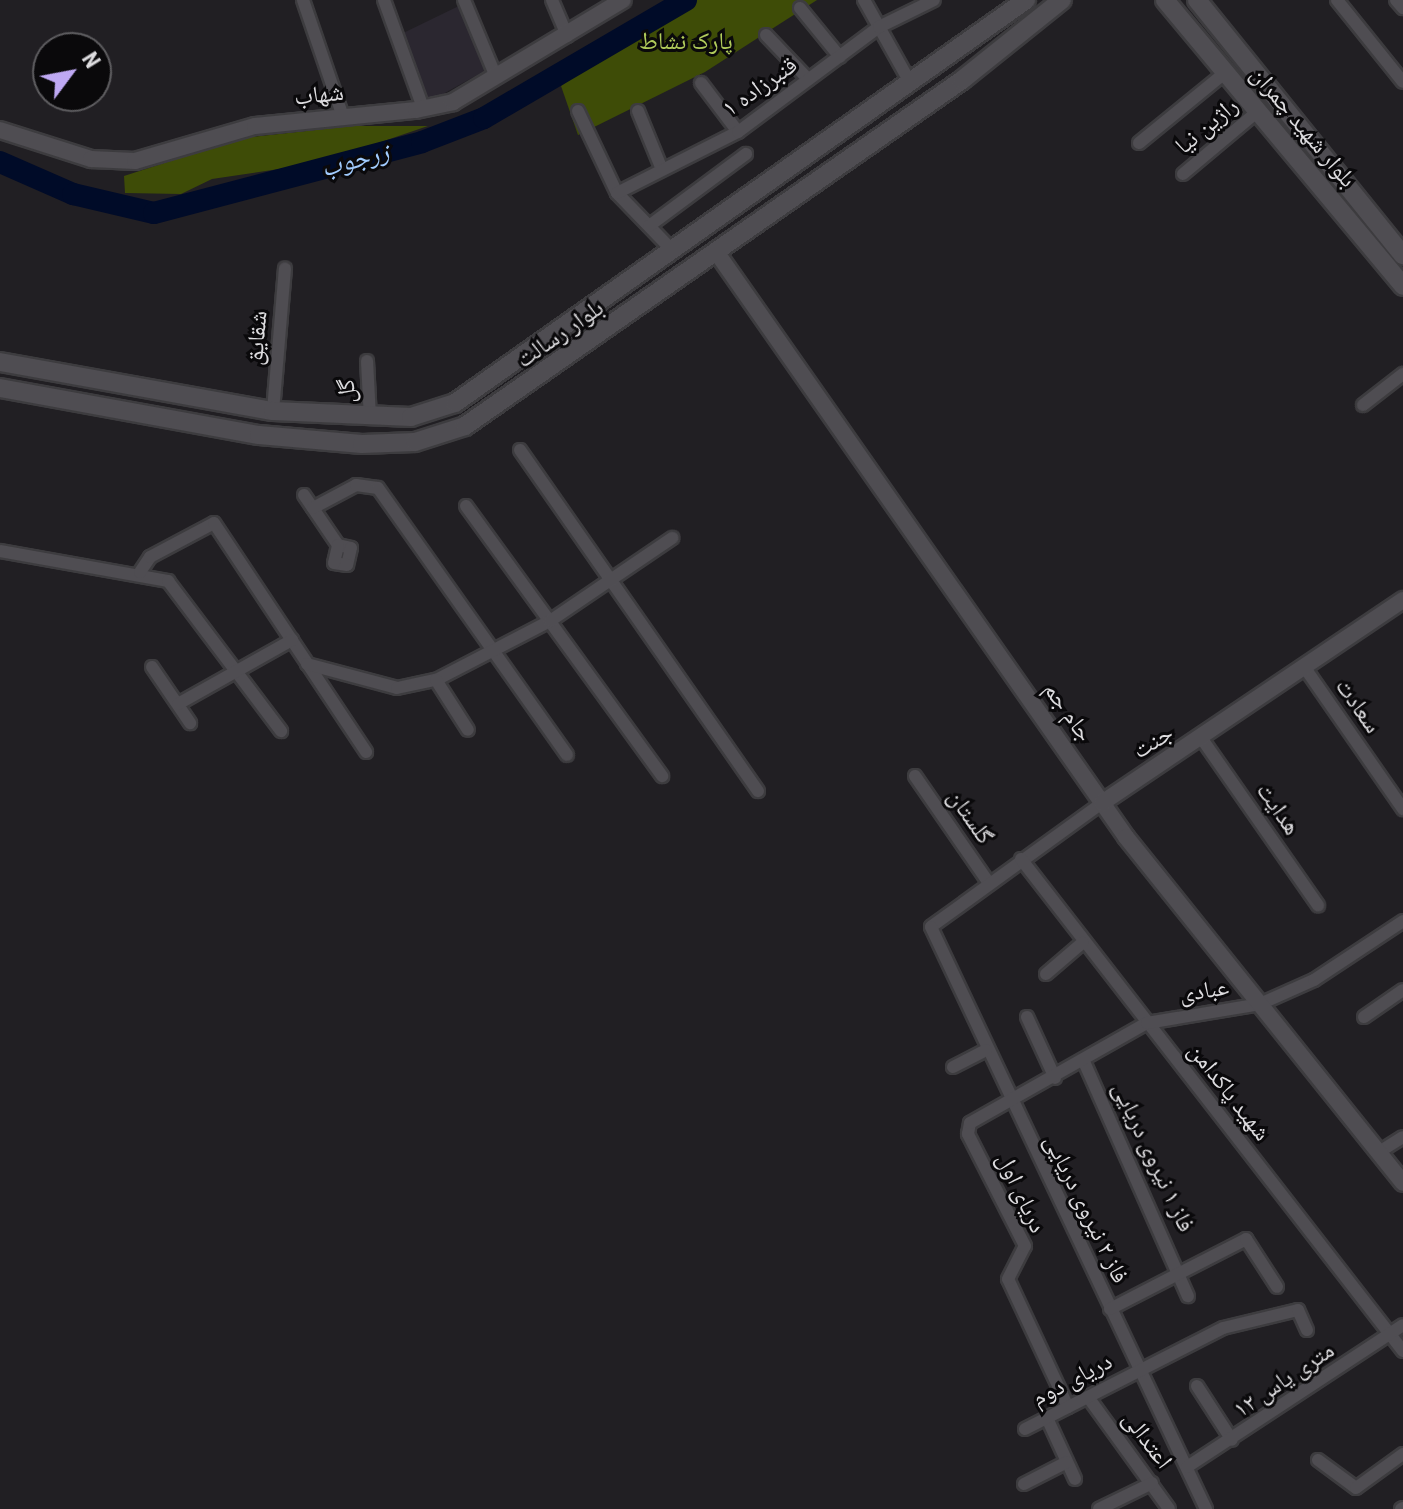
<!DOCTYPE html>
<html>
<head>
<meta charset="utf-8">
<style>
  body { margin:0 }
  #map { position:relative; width:1403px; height:1509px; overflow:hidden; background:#211f23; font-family:"Roboto Condensed","Noto Naskh Arabic",sans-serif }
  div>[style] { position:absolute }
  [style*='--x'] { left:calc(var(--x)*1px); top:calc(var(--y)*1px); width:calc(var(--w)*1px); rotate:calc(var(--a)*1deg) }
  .built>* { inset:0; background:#2b2730 }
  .green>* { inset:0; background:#3e4c07 }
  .river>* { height:22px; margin:-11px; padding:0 11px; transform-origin:11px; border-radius:11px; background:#000b28 }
  .roads { filter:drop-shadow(2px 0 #3d3c3f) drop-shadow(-2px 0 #3d3c3f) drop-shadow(0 2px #3d3c3f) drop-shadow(0 -2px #3d3c3f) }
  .minor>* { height:12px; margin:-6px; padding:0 6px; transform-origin:6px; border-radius:6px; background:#4f4d52 }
  .tertiary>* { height:16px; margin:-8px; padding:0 8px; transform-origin:8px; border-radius:8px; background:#4f4d52 }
  .secondary>* { height:18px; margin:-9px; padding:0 9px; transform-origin:9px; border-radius:9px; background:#4f4d52 }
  span { translate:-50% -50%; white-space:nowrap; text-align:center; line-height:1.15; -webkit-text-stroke:6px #0a090b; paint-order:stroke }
  .park-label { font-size:24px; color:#b1cc5b }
  .street-label { font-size:24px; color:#dddcdf }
  .water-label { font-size:26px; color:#a1cbfe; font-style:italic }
  .north { position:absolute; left:32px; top:32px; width:80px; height:80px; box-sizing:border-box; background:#0a090b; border:2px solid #5e5d60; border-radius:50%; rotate:58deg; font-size:22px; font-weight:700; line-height:32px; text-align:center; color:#dddcdf }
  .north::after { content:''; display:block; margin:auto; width:28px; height:36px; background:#bfa9f4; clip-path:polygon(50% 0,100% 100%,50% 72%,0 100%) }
</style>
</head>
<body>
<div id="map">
  <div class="built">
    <i style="clip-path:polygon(465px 3px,488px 69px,425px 104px,397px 36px)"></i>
  </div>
  <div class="green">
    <i style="clip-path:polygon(685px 0,817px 0,705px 72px,578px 135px,561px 86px)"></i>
    <i style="clip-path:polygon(352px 126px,428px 126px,319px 163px,212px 179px,181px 194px,125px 193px,124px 176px,242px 138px)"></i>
  </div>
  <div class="river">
    <i style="--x:0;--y:162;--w:80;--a:23.7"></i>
    <i style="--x:73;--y:194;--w:83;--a:13.2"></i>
    <i style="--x:154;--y:213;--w:277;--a:-14.8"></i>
    <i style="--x:422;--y:142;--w:66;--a:-21.2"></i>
    <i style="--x:484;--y:118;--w:234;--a:-30.3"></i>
  </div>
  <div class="roads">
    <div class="minor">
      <i style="--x:303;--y:0;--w:124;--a:71.1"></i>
      <i style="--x:384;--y:0;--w:115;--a:70.1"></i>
      <i style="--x:464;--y:0;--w:83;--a:67.4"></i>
      <i style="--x:552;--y:0;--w:39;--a:67"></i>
      <i style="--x:864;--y:0;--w:96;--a:60.8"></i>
      <i style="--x:1337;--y:0;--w:105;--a:51.2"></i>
      <i style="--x:1396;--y:0;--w:11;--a:49"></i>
      <i style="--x:800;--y:8;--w:63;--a:50.8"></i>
      <i style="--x:766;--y:35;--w:61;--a:46.3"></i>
      <i style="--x:701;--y:83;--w:61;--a:52.9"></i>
      <i style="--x:578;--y:111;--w:91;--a:64.6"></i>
      <i style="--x:617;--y:193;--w:82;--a:46"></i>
      <i style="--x:638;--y:111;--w:61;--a:67.7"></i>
      <i style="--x:1139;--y:143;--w:112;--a:-39.2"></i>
      <i style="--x:1183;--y:174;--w:98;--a:-40"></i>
      <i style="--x:617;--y:193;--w:136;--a:-26.8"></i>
      <i style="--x:738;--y:132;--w:176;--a:-36.7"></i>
      <i style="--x:879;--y:27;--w:61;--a:-26.1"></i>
      <i style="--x:649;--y:226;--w:121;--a:-36.6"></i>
      <i style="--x:367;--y:361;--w:57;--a:87"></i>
      <i style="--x:1363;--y:405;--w:51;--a:-37.8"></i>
      <i style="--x:273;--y:411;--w:143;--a:-85.2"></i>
      <i style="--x:520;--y:450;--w:416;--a:55.1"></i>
      <i style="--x:304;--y:495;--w:60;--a:55.8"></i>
      <i style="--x:338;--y:545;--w:13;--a:13"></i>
      <i style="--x:351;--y:548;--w:17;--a:103"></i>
      <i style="--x:347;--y:565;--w:13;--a:-171"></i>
      <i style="--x:334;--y:563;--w:18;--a:-77"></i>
      <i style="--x:466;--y:506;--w:334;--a:54"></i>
      <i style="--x:313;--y:508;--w:49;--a:-28.1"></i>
      <i style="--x:356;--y:485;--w:22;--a:8"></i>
      <i style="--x:378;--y:488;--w:327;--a:54.7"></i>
      <i style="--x:0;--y:551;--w:171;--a:10.1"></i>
      <i style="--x:168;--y:581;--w:188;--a:53"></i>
      <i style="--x:140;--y:572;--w:18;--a:-56"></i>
      <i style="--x:150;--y:557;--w:72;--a:-28"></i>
      <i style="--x:214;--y:523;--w:275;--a:56.4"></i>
      <i style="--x:307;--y:664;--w:93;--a:14.9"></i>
      <i style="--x:397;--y:688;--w:40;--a:-12"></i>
      <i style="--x:436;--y:680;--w:128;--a:-27.4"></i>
      <i style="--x:550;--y:621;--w:148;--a:-34.2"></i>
      <i style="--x:152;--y:667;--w:68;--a:55.8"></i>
      <i style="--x:1305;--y:668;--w:172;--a:55.2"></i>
      <i style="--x:436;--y:680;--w:59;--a:57.4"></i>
      <i style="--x:178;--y:704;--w:131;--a:-29.3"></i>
      <i style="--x:1202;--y:739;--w:203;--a:55.1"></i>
      <i style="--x:915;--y:776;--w:129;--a:55.4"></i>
      <i style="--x:1102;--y:803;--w:211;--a:144.1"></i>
      <i style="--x:931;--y:927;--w:644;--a:64.71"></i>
      <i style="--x:1021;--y:859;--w:623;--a:52.17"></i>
      <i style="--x:1046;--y:974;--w:48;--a:-40.7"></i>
      <i style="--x:1027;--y:1017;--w:67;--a:65.3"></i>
      <i style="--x:1364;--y:1017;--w:47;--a:-34.7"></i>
      <i style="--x:1085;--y:1064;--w:254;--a:66.1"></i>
      <i style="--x:953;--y:1067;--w:37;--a:-27"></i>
      <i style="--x:1379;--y:1152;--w:28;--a:-32"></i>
      <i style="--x:1110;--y:1309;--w:153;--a:-27.2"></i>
      <i style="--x:1246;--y:1239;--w:57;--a:57.1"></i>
      <i style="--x:1197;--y:1386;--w:64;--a:57.1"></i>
      <i style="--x:1088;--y:1397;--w:138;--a:54.1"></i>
      <i style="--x:1068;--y:1407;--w:141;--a:-115.1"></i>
      <i style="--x:1008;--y:1279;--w:37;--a:-63"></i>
      <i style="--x:1025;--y:1246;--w:126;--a:-117"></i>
      <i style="--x:968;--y:1134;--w:11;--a:-80"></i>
      <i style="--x:970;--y:1123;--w:203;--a:-29.5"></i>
      <i style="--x:1147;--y:1023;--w:115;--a:-9.5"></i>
      <i style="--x:1260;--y:1004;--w:59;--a:-24"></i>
      <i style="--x:1314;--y:980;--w:107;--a:-33.5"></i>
      <i style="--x:1047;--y:1418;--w:67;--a:65.3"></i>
      <i style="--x:1025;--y:1429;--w:222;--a:-27"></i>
      <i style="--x:1223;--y:1328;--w:77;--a:-13.5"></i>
      <i style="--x:1298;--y:1310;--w:22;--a:66"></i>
      <i style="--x:1318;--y:1460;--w:47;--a:36.4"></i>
      <i style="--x:1356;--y:1488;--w:58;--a:-35.9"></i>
      <i style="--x:1187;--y:1467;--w:258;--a:-33.3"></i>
      <i style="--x:1024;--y:1484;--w:48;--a:-27.1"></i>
      <i style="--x:1099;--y:1509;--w:59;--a:-26.1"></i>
      <i style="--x:1401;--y:1509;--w:2;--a:-27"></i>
    </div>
    <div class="tertiary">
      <i style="--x:0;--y:130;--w:96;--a:17.7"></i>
      <i style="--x:91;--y:159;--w:44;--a:2.6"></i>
      <i style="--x:135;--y:161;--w:125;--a:-16.3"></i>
      <i style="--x:255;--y:126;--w:162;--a:-5.7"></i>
      <i style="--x:416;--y:110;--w:38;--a:-12"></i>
      <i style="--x:453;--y:102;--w:198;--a:-31"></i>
      <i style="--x:717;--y:253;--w:713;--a:54.99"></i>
      <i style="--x:1126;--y:837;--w:443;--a:51.3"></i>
      <i style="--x:1102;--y:803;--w:363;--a:-34"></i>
    </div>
    <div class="secondary">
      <i style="--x:1165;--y:0;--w:372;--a:50.2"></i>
      <i style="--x:1197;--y:0;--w:328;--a:51.1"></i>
      <i style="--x:0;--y:362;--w:277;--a:10.2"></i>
      <i style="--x:273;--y:411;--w:138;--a:2.5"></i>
      <i style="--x:411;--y:417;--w:46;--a:-17.7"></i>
      <i style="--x:455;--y:403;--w:699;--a:-35.21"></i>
      <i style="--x:0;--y:388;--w:263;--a:10.3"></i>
      <i style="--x:259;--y:435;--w:103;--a:5"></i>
      <i style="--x:362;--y:444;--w:53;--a:-2.2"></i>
      <i style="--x:415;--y:442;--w:52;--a:-17.7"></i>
      <i style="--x:465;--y:426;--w:606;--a:-34.84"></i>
      <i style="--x:962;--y:80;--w:128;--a:-38.7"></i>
    </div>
  </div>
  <div class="park-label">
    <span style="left:686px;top:42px">پارک نشاط</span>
  </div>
  <div class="street-label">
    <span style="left:760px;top:87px;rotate:-35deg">قنبرزاده ۱</span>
    <span style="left:319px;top:95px;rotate:-6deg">شهاب</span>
    <span style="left:1207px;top:126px;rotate:-40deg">راژین نیا</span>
    <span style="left:1303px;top:127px;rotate:50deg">بلوار شهید چمران</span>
    <span style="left:560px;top:334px;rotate:-35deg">بلوار رسالت</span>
    <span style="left:257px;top:338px;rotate:-85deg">شقایق</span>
    <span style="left:347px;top:391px;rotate:-92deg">گل</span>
    <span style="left:1358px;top:706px;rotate:55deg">سعادت</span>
    <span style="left:1068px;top:712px;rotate:55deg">جام جم</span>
    <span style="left:1153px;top:742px;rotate:-32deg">جنت</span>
    <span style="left:1278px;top:809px;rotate:55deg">هدایت</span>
    <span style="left:970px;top:817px;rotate:55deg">گلستان</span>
    <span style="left:1204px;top:991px;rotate:-9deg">عبادی</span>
    <span style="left:1229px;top:1092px;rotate:52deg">شهید پاکدامن</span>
    <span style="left:1153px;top:1157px;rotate:65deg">فاز ۱ نیروی دریایی</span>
    <span style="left:1021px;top:1193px;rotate:65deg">دریای اول</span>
    <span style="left:1086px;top:1209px;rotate:64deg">فاز ۲ نیروی دریایی</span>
    <span style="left:1072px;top:1380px;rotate:-28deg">دریای دوم</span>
    <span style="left:1284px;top:1380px;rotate:-34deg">۱۲ متری یاس</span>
    <span style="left:1147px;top:1440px;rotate:53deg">اعتدالی</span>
  </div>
  <div class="water-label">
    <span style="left:355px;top:160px;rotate:-15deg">زرجوب</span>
  </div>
  <div class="north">N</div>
</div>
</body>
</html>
